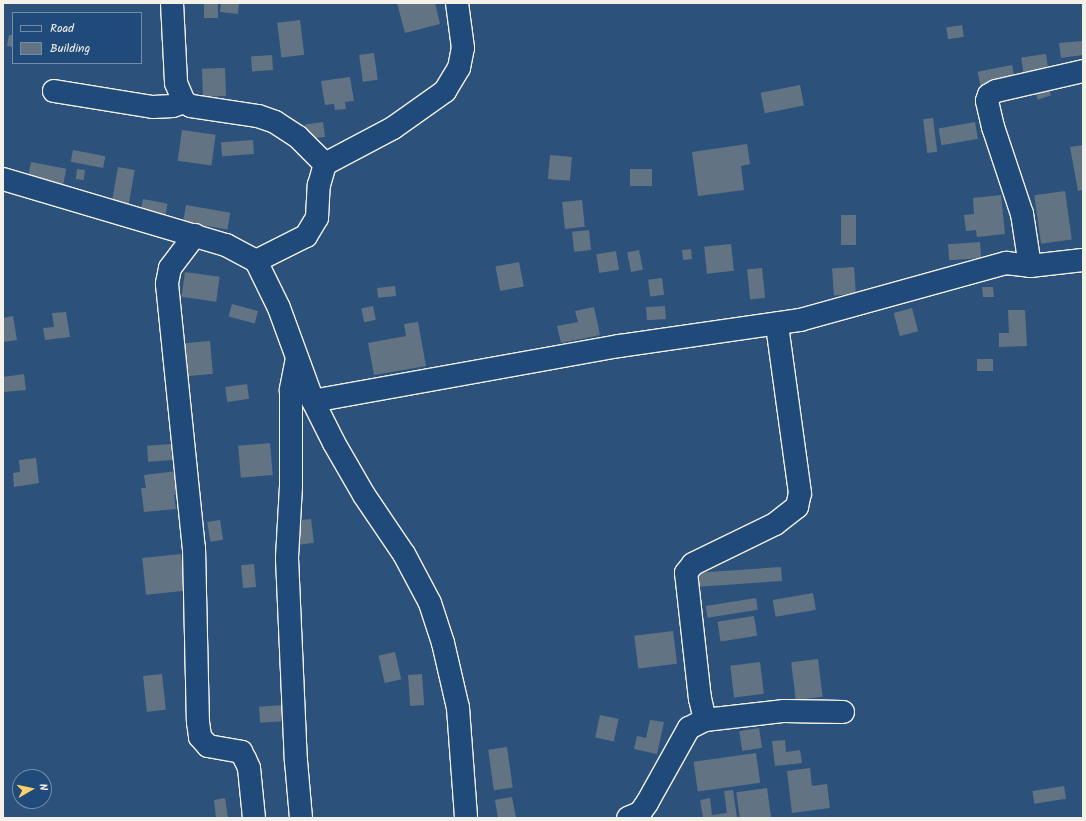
<!DOCTYPE html>
<html>
<head>
<meta charset="utf-8">
<style>
  body { margin:0 }
  #map { position:relative; width:1086px; height:821px; overflow:hidden; background:#2c527c; font-family:Kalam,sans-serif }
  div>[style] { position:absolute }
  [style*='--x'] { left:calc(var(--x)*1px); top:calc(var(--y)*1px); width:calc(var(--w)*1px); rotate:calc(var(--a)*1deg) }
  .building>* { inset:0; background:#627483; transform-origin:0 0 }
  .roads { filter:drop-shadow(1px 0 #f4f1e8) drop-shadow(-1px 0 #f4f1e8) drop-shadow(0 1px #f4f1e8) drop-shadow(0 -1px #f4f1e8) }
  .minor>* { height:22px; margin:-11px; padding:0 11px; transform-origin:11px; border-radius:11px; background:#1f4a7a }
  span { translate:-50% -50%; white-space:nowrap; text-align:center; line-height:1.15; -webkit-text-stroke:4px #1f4a7a; paint-order:stroke }
  .frame { position:absolute; inset:0; border:4px solid #f4f1e8; pointer-events:none }
  .legend { position:absolute; left:12px; top:12px; width:130px; height:52px; box-sizing:border-box; background:#1f4a7a; border:1px solid #748da6; margin:0; padding:5px 7px; list-style:none; font-size:12px; color:#f4f1e8 }
  .legend li { display:flex; align-items:center; gap:8px; height:20px }
  .legend b { width:20px; border:1px solid #748da6 }
  .north { position:absolute; left:12px; top:769px; width:40px; height:40px; box-sizing:border-box; background:#1f4a7a; border:1px solid #748da6; border-radius:50%; rotate:81deg; font-size:11px; font-weight:700; line-height:16px; text-align:center; color:#f4f1e8 }
  .north::after { content:''; display:block; margin:auto; width:14px; height:18px; background:#ffd166; clip-path:polygon(50% 0,100% 100%,50% 72%,0 100%) }
</style>
</head>
<body>
<div id="map">
  <div class="building">
    <i style="left:204px;top:3px;width:14px;height:15px"></i>
    <i style="clip-path:polygon(221px 3px,239px 3px,238px 14px,220px 12px)"></i>
    <i style="clip-path:polygon(397px 3px,435px 3px,440px 24px,405px 33px)"></i>
    <i style="left:300px;top:20px;width:35px;height:23px;rotate:83deg"></i>
    <i style="left:962px;top:25px;width:12px;height:16px;rotate:81deg"></i>
    <i style="clip-path:polygon(9px 35px,13px 35px,13px 47px,7px 46px)"></i>
    <i style="clip-path:polygon(1083px 41px,1083px 55px,1061px 58px,1059px 43px)"></i>
    <i style="left:374px;top:53px;width:27px;height:15px;rotate:82deg"></i>
    <i style="left:1046px;top:54px;width:15px;height:25px;rotate:82deg"></i>
    <i style="left:272px;top:55px;width:15px;height:21px;rotate:86deg"></i>
    <i style="left:1012px;top:65px;width:16px;height:35px;rotate:79deg"></i>
    <i style="left:225px;top:68px;width:28px;height:23px;rotate:88deg"></i>
    <i style="clip-path:polygon(350px 77px,354px 101px,345px 102px,346px 109px,335px 110px,334px 104px,325px 105px,321px 81px)"></i>
    <i style="left:1047px;top:83px;width:13px;height:14px;rotate:72deg"></i>
    <i style="left:800px;top:85px;width:21px;height:40px;rotate:79deg"></i>
    <i style="left:933px;top:118px;width:34px;height:10px;rotate:83deg"></i>
    <i style="left:323px;top:122px;width:15px;height:18px;rotate:82deg"></i>
    <i style="left:975px;top:122px;width:17px;height:37px;rotate:80deg"></i>
    <i style="left:182px;top:130px;width:34px;height:31px;rotate:8deg"></i>
    <i style="left:253px;top:140px;width:14px;height:32px;rotate:86deg"></i>
    <i style="clip-path:polygon(747px 144px,750px 164px,741px 166px,744px 190px,698px 196px,692px 152px)"></i>
    <i style="clip-path:polygon(1083px 145px,1083px 190px,1078px 191px,1070px 147px)"></i>
    <i style="left:73px;top:150px;width:33px;height:12px;rotate:11deg"></i>
    <i style="left:550px;top:155px;width:22px;height:24px;rotate:5deg"></i>
    <i style="left:31px;top:162px;width:36px;height:16px;rotate:11deg"></i>
    <i style="left:118px;top:167px;width:17px;height:35px;rotate:10deg"></i>
    <i style="left:77px;top:169px;width:8px;height:10px;rotate:7deg"></i>
    <i style="left:630px;top:169px;width:22px;height:17px"></i>
    <i style="left:1065px;top:191px;width:49px;height:31px;rotate:82deg"></i>
    <i style="clip-path:polygon(1001px 195px,1005px 234px,977px 237px,976px 230px,966px 231px,964px 215px,974px 214px,973px 198px)"></i>
    <i style="left:143px;top:199px;width:25px;height:13px;rotate:11deg"></i>
    <i style="left:582px;top:200px;width:27px;height:20px;rotate:84deg"></i>
    <i style="left:186px;top:205px;width:45px;height:17px;rotate:10deg"></i>
    <i style="left:841px;top:215px;width:15px;height:30px"></i>
    <i style="left:589px;top:230px;width:20px;height:17px;rotate:84deg"></i>
    <i style="left:980px;top:242px;width:16px;height:32px;rotate:86deg"></i>
    <i style="left:731px;top:244px;width:27px;height:27px;rotate:84deg"></i>
    <i style="left:691px;top:249px;width:10px;height:9px;rotate:84deg"></i>
    <i style="left:639px;top:250px;width:20px;height:12px;rotate:79deg"></i>
    <i style="left:616px;top:251px;width:19px;height:20px;rotate:81deg"></i>
    <i style="left:519px;top:262px;width:25px;height:24px;rotate:79deg"></i>
    <i style="left:854px;top:267px;width:27px;height:22px;rotate:86deg"></i>
    <i style="left:762px;top:268px;width:30px;height:15px;rotate:84deg"></i>
    <i style="left:185px;top:272px;width:35px;height:25px;rotate:8deg"></i>
    <i style="left:662px;top:278px;width:17px;height:14px;rotate:83deg"></i>
    <i style="left:395px;top:286px;width:10px;height:18px;rotate:84deg"></i>
    <i style="clip-path:polygon(982px 287px,993px 287px,994px 297px,983px 297px)"></i>
    <i style="left:232px;top:304px;width:27px;height:13px;rotate:15deg"></i>
    <i style="left:373px;top:306px;width:14px;height:12px;rotate:78deg"></i>
    <i style="left:665px;top:306px;width:13px;height:19px;rotate:86deg"></i>
    <i style="clip-path:polygon(594px 307px,600px 335px,561px 343px,557px 326px,578px 322px,575px 311px)"></i>
    <i style="left:912px;top:308px;width:24px;height:19px;rotate:75deg"></i>
    <i style="clip-path:polygon(1008px 310px,1025px 310px,1027px 346px,999px 347px,999px 333px,1009px 333px)"></i>
    <i style="clip-path:polygon(66px 312px,70px 337px,45px 340px,43px 328px,54px 327px,52px 313px)"></i>
    <i style="clip-path:polygon(13px 316px,17px 340px,3px 342px,3px 318px)"></i>
    <i style="clip-path:polygon(418px 322px,426px 366px,374px 375px,368px 343px,406px 336px,404px 324px)"></i>
    <i style="left:210px;top:341px;width:33px;height:26px;rotate:85deg"></i>
    <i style="left:993px;top:359px;width:12px;height:16px;rotate:90deg"></i>
    <i style="clip-path:polygon(24px 374px,26px 390px,3px 392px,3px 377px)"></i>
    <i style="left:247px;top:384px;width:15px;height:22px;rotate:82deg"></i>
    <i style="left:270px;top:443px;width:32px;height:32px;rotate:85deg"></i>
    <i style="left:171px;top:444px;width:16px;height:24px;rotate:86deg"></i>
    <i style="clip-path:polygon(36px 458px,39px 483px,14px 487px,13px 473px,20px 472px,19px 460px)"></i>
    <i style="clip-path:polygon(177px 471px,180px 495px,174px 495px,176px 509px,144px 512px,141px 488px,146px 488px,144px 475px)"></i>
    <i style="left:311px;top:519px;width:24px;height:15px;rotate:83deg"></i>
    <i style="left:220px;top:520px;width:20px;height:13px;rotate:81deg"></i>
    <i style="left:181px;top:554px;width:37px;height:39px;rotate:84deg"></i>
    <i style="left:254px;top:564px;width:23px;height:13px;rotate:85deg"></i>
    <i style="left:781px;top:567px;width:14px;height:87px;rotate:86deg"></i>
    <i style="left:813px;top:593px;width:17px;height:41px;rotate:80deg"></i>
    <i style="left:756px;top:598px;width:12px;height:51px;rotate:81deg"></i>
    <i style="left:754px;top:616px;width:20px;height:37px;rotate:81deg"></i>
    <i style="left:673px;top:631px;width:33px;height:39px;rotate:83deg"></i>
    <i style="left:395px;top:652px;width:28px;height:17px;rotate:77deg"></i>
    <i style="left:818px;top:659px;width:38px;height:27px;rotate:83deg"></i>
    <i style="left:760px;top:662px;width:32px;height:30px;rotate:83deg"></i>
    <i style="left:162px;top:674px;width:36px;height:19px;rotate:84deg"></i>
    <i style="left:422px;top:674px;width:31px;height:14px;rotate:86deg"></i>
    <i style="left:284px;top:705px;width:16px;height:25px;rotate:86deg"></i>
    <i style="left:600px;top:715px;width:19px;height:23px;rotate:12deg"></i>
    <i style="clip-path:polygon(650px 720px,664px 722px,657px 754px,634px 749px,637px 736px,646px 738px)"></i>
    <i style="left:759px;top:728px;width:20px;height:20px;rotate:81deg"></i>
    <i style="clip-path:polygon(785px 740px,786px 752px,800px 750px,802px 763px,775px 766px,772px 741px)"></i>
    <i style="left:507px;top:747px;width:41px;height:19px;rotate:82deg"></i>
    <i style="left:756px;top:753px;width:30px;height:63px;rotate:82deg"></i>
    <i style="clip-path:polygon(810px 768px,812px 786px,827px 784px,830px 808px,792px 813px,787px 771px)"></i>
    <i style="left:1064px;top:786px;width:13px;height:32px;rotate:81deg"></i>
    <i style="left:767px;top:788px;width:29px;height:31px;rotate:82deg"></i>
    <i style="clip-path:polygon(733px 790px,737px 818px,699px 818px,703px 817px,700px 800px,710px 798px,712px 815px,727px 813px,724px 791px)"></i>
    <i style="clip-path:polygon(512px 797px,516px 818px,498px 818px,495px 800px)"></i>
    <i style="clip-path:polygon(225px 798px,228px 818px,216px 818px,214px 800px)"></i>
  </div>
  <div class="roads">
    <div class="minor">
      <i style="--x:172;--y:3;--w:80;--a:87.1"></i>
      <i style="--x:176;--y:83;--w:21;--a:67"></i>
      <i style="--x:184;--y:102;--w:8;--a:30"></i>
      <i style="--x:191;--y:106;--w:68;--a:8.5"></i>
      <i style="--x:258;--y:116;--w:18;--a:19"></i>
      <i style="--x:275;--y:122;--w:27;--a:33"></i>
      <i style="--x:298;--y:137;--w:38;--a:45"></i>
      <i style="--x:54;--y:91;--w:100;--a:9.2"></i>
      <i style="--x:153;--y:107;--w:20;--a:-3"></i>
      <i style="--x:173;--y:106;--w:12;--a:-20"></i>
      <i style="--x:3;--y:179;--w:233;--a:16.5"></i>
      <i style="--x:226;--y:245;--w:34;--a:28"></i>
      <i style="--x:256;--y:261;--w:52;--a:63.9"></i>
      <i style="--x:279;--y:308;--w:99;--a:69.9"></i>
      <i style="--x:313;--y:401;--w:47;--a:63.4"></i>
      <i style="--x:334;--y:443;--w:60;--a:60"></i>
      <i style="--x:364;--y:495;--w:71;--a:55.9"></i>
      <i style="--x:404;--y:554;--w:55;--a:62"></i>
      <i style="--x:430;--y:603;--w:42;--a:72"></i>
      <i style="--x:443;--y:643;--w:67;--a:77"></i>
      <i style="--x:458;--y:708;--w:110;--a:85.8"></i>
      <i style="--x:195;--y:235;--w:41;--a:127.1"></i>
      <i style="--x:170;--y:268;--w:16;--a:101"></i>
      <i style="--x:167;--y:284;--w:265;--a:84.2"></i>
      <i style="--x:194;--y:548;--w:174;--a:88.7"></i>
      <i style="--x:198;--y:722;--w:15;--a:82"></i>
      <i style="--x:200;--y:737;--w:12;--a:48"></i>
      <i style="--x:208;--y:746;--w:34;--a:10"></i>
      <i style="--x:241;--y:752;--w:8;--a:60"></i>
      <i style="--x:245;--y:759;--w:10;--a:66"></i>
      <i style="--x:249;--y:768;--w:50;--a:84.3"></i>
      <i style="--x:256;--y:261;--w:56;--a:-26.6"></i>
      <i style="--x:306;--y:236;--w:21;--a:-59"></i>
      <i style="--x:317;--y:218;--w:33;--a:-87"></i>
      <i style="--x:319;--y:185;--w:22;--a:-74"></i>
      <i style="--x:325;--y:164;--w:77;--a:-27.9"></i>
      <i style="--x:393;--y:128;--w:64;--a:-35.4"></i>
      <i style="--x:445;--y:91;--w:27;--a:-59"></i>
      <i style="--x:459;--y:68;--w:20;--a:-79"></i>
      <i style="--x:463;--y:48;--w:45;--a:-97.6"></i>
      <i style="--x:1030;--y:266;--w:53;--a:-98.7"></i>
      <i style="--x:1022;--y:214;--w:92;--a:-108.4"></i>
      <i style="--x:993;--y:127;--w:27;--a:-103"></i>
      <i style="--x:987;--y:101;--w:6;--a:-72"></i>
      <i style="--x:989;--y:95;--w:8;--a:-30"></i>
      <i style="--x:996;--y:91;--w:89;--a:-12.9"></i>
      <i style="--x:297;--y:358;--w:33;--a:101"></i>
      <i style="--x:291;--y:390;--w:96;--a:90"></i>
      <i style="--x:291;--y:486;--w:72;--a:93.2"></i>
      <i style="--x:287;--y:558;--w:203;--a:87.5"></i>
      <i style="--x:296;--y:761;--w:57;--a:85"></i>
      <i style="--x:313;--y:401;--w:311;--a:-10.2"></i>
      <i style="--x:619;--y:346;--w:183;--a:-8.2"></i>
      <i style="--x:800;--y:320;--w:214;--a:-15.5"></i>
      <i style="--x:1006;--y:263;--w:24;--a:7"></i>
      <i style="--x:1030;--y:266;--w:53;--a:-6.5"></i>
      <i style="--x:705;--y:720;--w:22;--a:-103"></i>
      <i style="--x:700;--y:699;--w:127;--a:-96.3"></i>
      <i style="--x:686;--y:573;--w:11;--a:-52"></i>
      <i style="--x:693;--y:564;--w:91;--a:-26"></i>
      <i style="--x:775;--y:524;--w:28;--a:-38"></i>
      <i style="--x:797;--y:507;--w:14;--a:-78"></i>
      <i style="--x:800;--y:493;--w:171;--a:-97.8"></i>
      <i style="--x:628;--y:818;--w:13;--a:-23"></i>
      <i style="--x:640;--y:813;--w:12;--a:-55"></i>
      <i style="--x:647;--y:803;--w:86;--a:-60.8"></i>
      <i style="--x:689;--y:728;--w:18;--a:-27"></i>
      <i style="--x:705;--y:720;--w:80;--a:-6.5"></i>
      <i style="--x:784;--y:711;--w:59;--a:1"></i>
    </div>
  </div>
  <div class="frame"></div>
  <ul class="legend">
  <li><b style="height:5px;background:#1f4a7a"></b>Road</li>
  <li><b style="height:11px;background:#627483"></b>Building</li>
  </ul>
  <div class="north">N</div>
</div>
</body>
</html>
